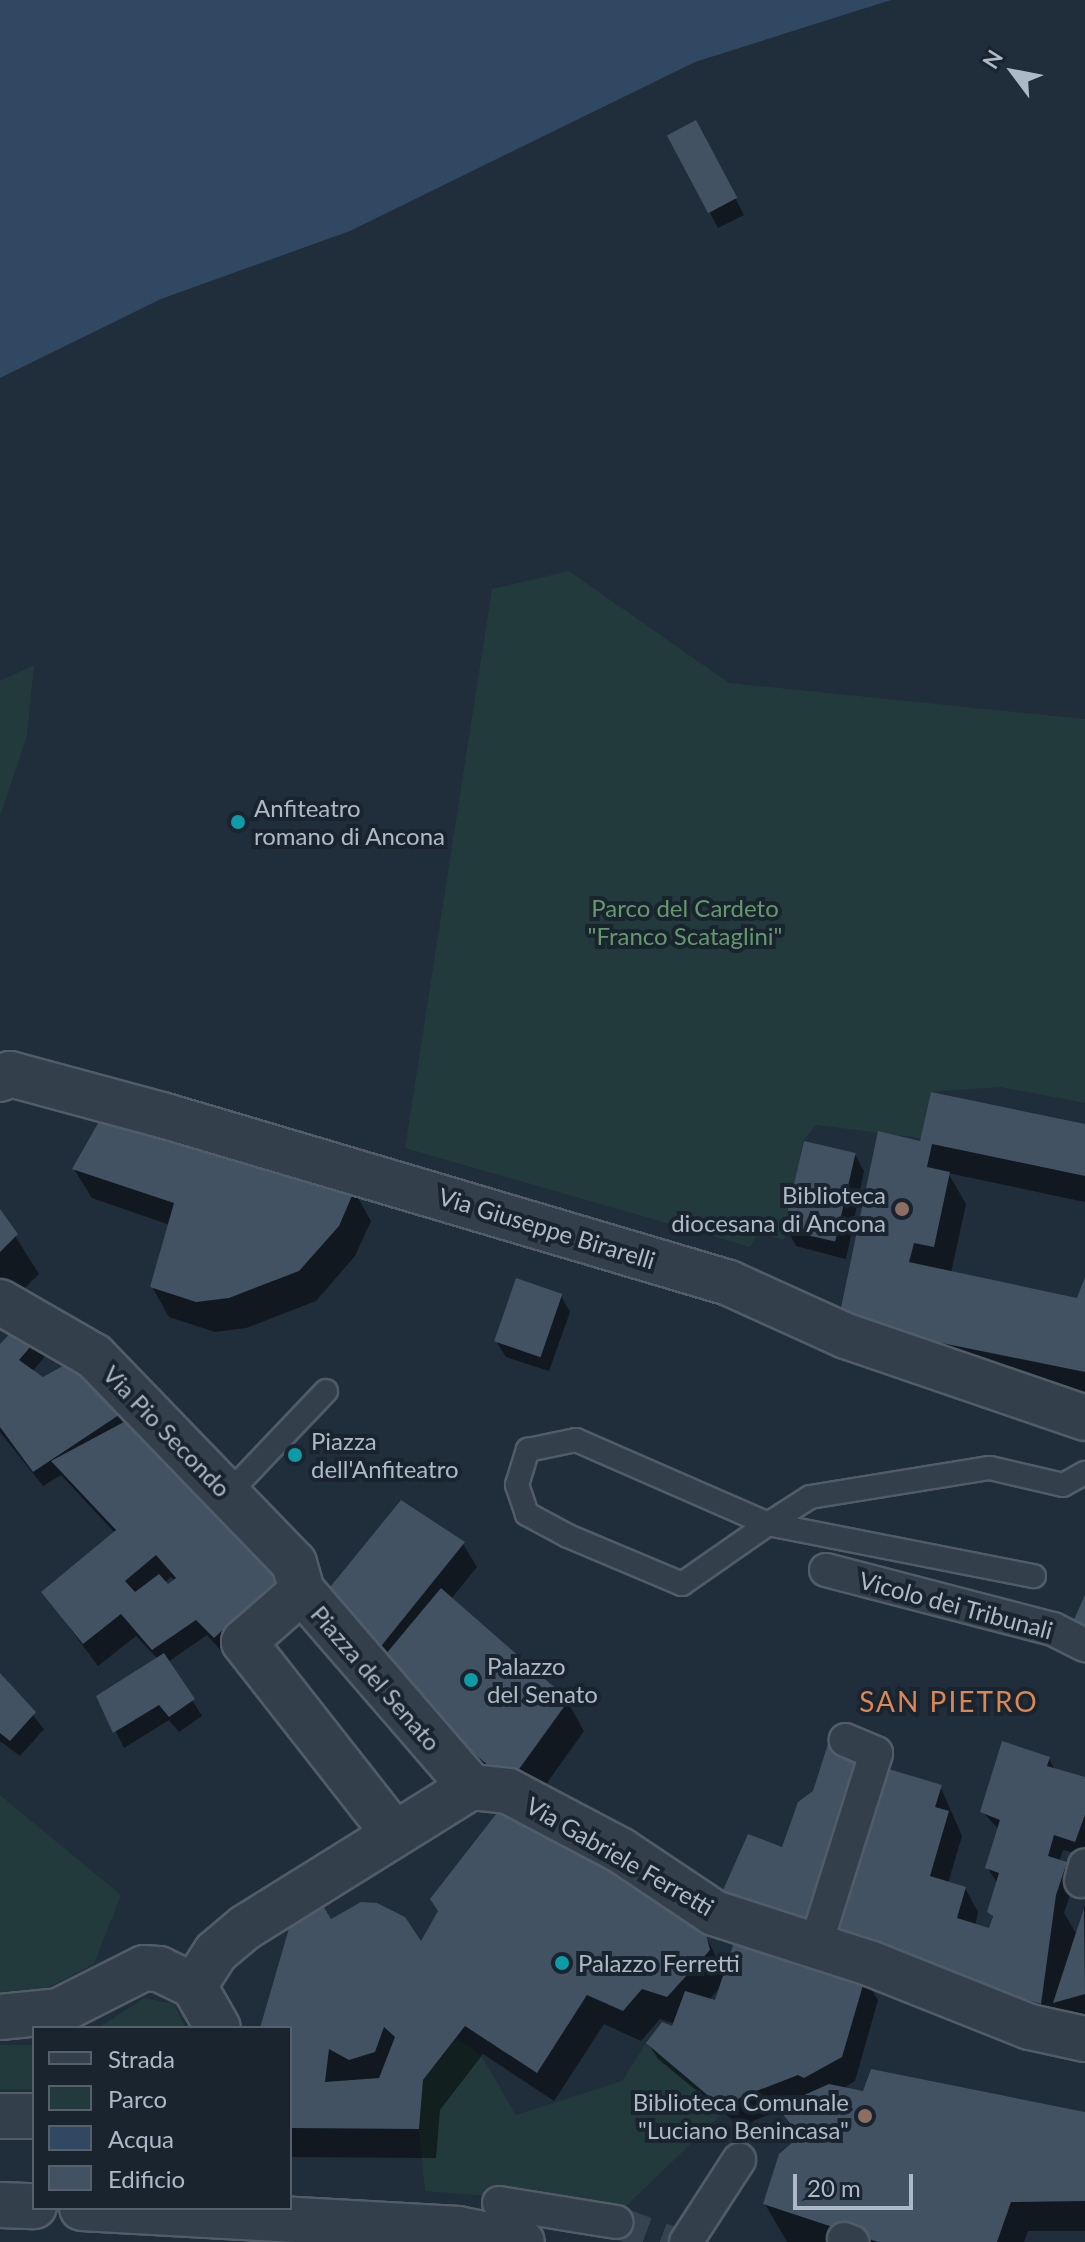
<!DOCTYPE html>
<html>
<head>
<meta charset="utf-8">
<style>
  body { margin:0 }
  #map { position:relative; width:1085px; height:2242px; overflow:hidden; background:#202d3a; font-family:Lato,sans-serif }
  div>[style] { position:absolute }
  [style*='--x'] { left:calc(var(--x)*1px); top:calc(var(--y)*1px); width:calc(var(--w)*1px); rotate:calc(var(--a)*1deg) }
  .green>* { inset:0; background:#223a3b; transform-origin:0 0 }
  .water>* { inset:0; background:#304861 }
  .shadow>* { inset:0; background:#0007 }
  .building>* { inset:0; background:#425262; transform-origin:0 0 }
  .pedestrian-tunnel>* { height:32px; margin-top:-16px; transform-origin:0; background:repeating-linear-gradient(90deg,#35424f 0 32px,transparent 0 48px) }
  .roads { filter:drop-shadow(2px 0 #515c68) drop-shadow(-2px 0 #515c68) drop-shadow(0 2px #515c68) drop-shadow(0 -2px #515c68) }
  .service>* { height:22px; margin:-11px; padding:0 11px; transform-origin:11px; border-radius:11px; background:#333f4b }
  .pedestrian>* { height:32px; margin:-16px; padding:0 16px; transform-origin:16px; border-radius:16px; background:#333f4b }
  .minor>* { height:44px; margin:-22px; padding:0 22px; transform-origin:22px; border-radius:22px; background:#333f4b }
  .dots>* { width:22px; height:22px; translate:-50% -50%; box-sizing:border-box; border:4px solid #19242f; border-radius:50% }
  span { translate:-50% -50%; white-space:nowrap; text-align:center; line-height:1.15; -webkit-text-stroke:8px #19242f; paint-order:stroke }
  .poi-label { font-size:24px; color:#aeb9c7 }
  .left { translate:0 -50%; text-align:left }
  .right { translate:-100% -50%; text-align:right }
  .park-label { font-size:24px; color:#64996c }
  .street-label { font-size:24px; color:#aeb9c7 }
  .quarter-label { font-size:28px; color:#db8655; letter-spacing:2px }
  .legend { position:absolute; left:32px; top:2026px; width:260px; height:184px; box-sizing:border-box; background:#19242f; border:2px solid #55606c; margin:0; padding:10px 14px; list-style:none; font-size:24px; color:#aeb9c7 }
  .legend li { display:flex; align-items:center; gap:16px; height:40px }
  .legend b { width:40px; border:2px solid #55606c }
  .north { position:absolute; left:973px; top:32px; width:80px; height:80px; -webkit-text-stroke:6px #19242f; paint-order:stroke; rotate:302deg; font-size:22px; font-weight:700; line-height:32px; text-align:center; color:#aeb9c7 }
  .north::after { content:''; display:block; margin:auto; width:28px; height:36px; background:#aeb9c7; clip-path:polygon(50% 0,100% 100%,50% 72%,0 100%) }
  .scale { position:absolute; left:793px; top:2174px; width:120px; height:36px; box-sizing:border-box; border:4px solid #aeb9c7; border-top:0; padding-left:10px; font-size:24px; line-height:28px; white-space:nowrap; color:#aeb9c7; -webkit-text-stroke:6px #19242f; paint-order:stroke }
</style>
</head>
<body>
<div id="map">
  <div class="green">
    <i style="clip-path:polygon(569px 571px,729px 683px,1085px 719px,1085px 1103px,1000px 1087px,931px 1092px,921px 1138px,816px 1125px,803px 1141px,784px 1240px,759px 1233px,750px 1247px,405px 1148px,492px 589px)"></i>
    <i style="clip-path:polygon(34px 665px,27px 736px,0 816px,0 681px)"></i>
    <i style="clip-path:polygon(0 1795px,121px 1895px,94px 1964px,45px 1989px,0 1992px)"></i>
    <i style="clip-path:polygon(144px 1998px,174px 2004px,186px 2028px,98px 2028px)"></i>
    <i style="clip-path:polygon(457px 2038px,481px 2055px,516px 2115px,622px 2081px,646px 2043px,725px 2111px,625px 2207px,425px 2191px,419px 2129px,423px 2080px)"></i>
    <i style="left:34px;top:2045px;width:44px;height:34px;rotate:90deg"></i>
  </div>
  <div class="water">
    <i style="clip-path:polygon(0 0,891px 0,695px 62px,350px 231px,161px 299px,0 378px)"></i>
  </div>
  <div class="shadow">
    <i style="clip-path:polygon(670px 136px,704px 139px,744px 215px,718px 228px)"></i>
    <i style="clip-path:polygon(1085px 1126px,1085px 1202px,948px 1173px,966px 1204px,951px 1273px,1079px 1301px,1085px 1279px,1085px 1398px,858px 1352px,922px 1143px)"></i>
    <i style="clip-path:polygon(855px 1155px,864px 1171px,846px 1259px,796px 1246px,787px 1229px)"></i>
    <i style="clip-path:polygon(74px 1169px,354px 1191px,371px 1221px,355px 1256px,316px 1301px,246px 1328px,215px 1332px,169px 1317px,152px 1287px,170px 1225px,92px 1198px)"></i>
    <i style="clip-path:polygon(0 1212px,39px 1274px,0 1312px)"></i>
    <i style="clip-path:polygon(561px 1296px,570px 1312px,549px 1371px,506px 1357px,496px 1341px)"></i>
    <i style="clip-path:polygon(evenodd,36px 1339px,46px 1355px,32px 1372px,42px 1380px,79px 1360px,300px 1594px,229px 1660px,207px 1635px,168px 1662px,202px 1716px,179px 1732px,169px 1720px,124px 1748px,99px 1696px,158px 1659px,136px 1636px,98px 1666px,43px 1592px,116px 1534px,61px 1475px,43px 1486px,0 1432px,0 1346px,36px 1339px,171px 1577px,175px 1581px,168px 1587px,164px 1583px,171px 1577px)"></i>
    <i style="clip-path:polygon(463px 1544px,477px 1567px,451px 1599px,567px 1701px,584px 1731px,527px 1811px,338px 1621px)"></i>
    <i style="clip-path:polygon(0 1676px,44px 1729px,20px 1756px,0 1741px)"></i>
    <i style="clip-path:polygon(1049px 1759px,1055px 1770px,1085px 1779px,1085px 1855px,1063px 1850px,1059px 1862px,1075px 1880px,1064px 1913px,1076px 1933px,1085px 1904px,1085px 2028px,971px 2015px,783px 1849px,862px 1760px,940px 1786px,962px 1836px,948px 1883px,965px 1888px,978px 1912px,975px 1926px,990px 1930px,998px 1885px,988px 1868px,999px 1830px,982px 1811px)"></i>
    <i style="clip-path:polygon(evenodd,331px 1922px,421px 1945px,704px 1932px,725px 1976px,864px 1977px,878px 2000px,855px 2081px,842px 2089px,1085px 2113px,1085px 2231px,1028px 2231px,1024px 2242px,787px 2242px,765px 2204px,799px 2140px,781px 2110px,755px 2120px,740px 2133px,734px 2121px,658px 2059px,648px 2043px,675px 2024px,660px 2019px,641px 2041px,604px 2024px,554px 2101px,483px 2054px,440px 2110px,436px 2158px,290px 2157px,290px 2028px,262px 2028px,331px 1922px,722px 1985px,716px 2003px,709px 2000px,722px 1985px)"></i>
  </div>
  <div class="building">
    <i style="left:696px;top:120px;width:88px;height:33px;rotate:62deg"></i>
    <i style="clip-path:polygon(931px 1092px,1085px 1124px,1085px 1176px,932px 1144px,927px 1167px,950px 1172px,934px 1247px,914px 1243px,909px 1262px,1077px 1298px,1085px 1277px,1085px 1372px,838px 1322px,878px 1131px,920px 1141px)"></i>
    <i style="clip-path:polygon(101px 1118px,355px 1189px,339px 1226px,299px 1271px,229px 1298px,196px 1302px,150px 1287px,174px 1203px,72px 1169px)"></i>
    <i style="left:804px;top:1141px;width:53px;height:91px;rotate:13deg"></i>
    <i style="clip-path:polygon(0 1209px,18px 1234px,0 1252px)"></i>
    <i style="left:516px;top:1278px;width:49px;height:67px;rotate:19deg"></i>
    <i style="clip-path:polygon(20px 1323px,38px 1338px,19px 1360px,43px 1377px,79px 1357px,128px 1409px,33px 1472px,0 1427px,0 1344px)"></i>
    <i style="clip-path:polygon(evenodd,137px 1415px,288px 1570px,214px 1638px,196px 1620px,152px 1650px,121px 1614px,83px 1644px,41px 1592px,116px 1530px,51px 1461px,137px 1415px,156px 1555px,176px 1578px,168px 1584px,159px 1574px,135px 1592px,125px 1581px,156px 1555px)"></i>
    <i style="clip-path:polygon(401px 1500px,465px 1542px,374px 1655px,322px 1597px)"></i>
    <i style="clip-path:polygon(441px 1588px,569px 1700px,509px 1783px,439px 1724px,380px 1661px)"></i>
    <i style="clip-path:polygon(1085px 1595px,1085px 1640px,1069px 1631px)"></i>
    <i style="clip-path:polygon(164px 1653px,195px 1699px,169px 1717px,159px 1705px,113px 1733px,96px 1696px)"></i>
    <i style="clip-path:polygon(0 1673px,36px 1712px,10px 1741px,0 1733px)"></i>
    <i style="clip-path:polygon(1002px 1741px,1050px 1757px,1047px 1766px,1085px 1777px,1085px 1815px,1075px 1842px,1054px 1835px,1048px 1856px,1067px 1862px,1056px 1895px,1041px 2004px,830px 1942px,879px 1766px,942px 1785px,935px 1807px,949px 1811px,930px 1876px,966px 1887px,957px 1918px,989px 1928px,993px 1916px,987px 1912px,999px 1873px,985px 1868px,1000px 1820px,980px 1812px)"></i>
    <i style="clip-path:polygon(828px 1744px,863px 1759px,816px 1934px,720px 1897px,748px 1834px,782px 1847px,798px 1802px,813px 1791px)"></i>
    <i style="clip-path:polygon(evenodd,507px 1800px,705px 1930px,710px 1950px,667px 1997px,642px 1989px,623px 2011px,587px 1995px,537px 2073px,465px 2026px,423px 2080px,419px 2129px,290px 2128px,290px 2028px,260px 2028px,292px 1918px,322px 1904px,331px 1919px,361px 1902px,377px 1903px,405px 1917px,421px 1941px,438px 1911px,430px 1899px,507px 1800px,384px 2027px,395px 2037px,379px 2078px,325px 2082px,329px 2049px,349px 2060px,375px 2052px,384px 2027px)"></i>
    <i style="clip-path:polygon(1084px 1908px,1085px 1994px,1053px 2003px)"></i>
    <i style="clip-path:polygon(736px 1936px,866px 1975px,842px 2057px,804px 2078px,798px 2075px,741px 2097px,725px 2110px,646px 2043px,662px 2022px,672px 2026px,685px 1991px,715px 2000px)"></i>
    <i style="clip-path:polygon(871px 2069px,1085px 2112px,1085px 2201px,1011px 2202px,997px 2242px,878px 2242px,763px 2204px,779px 2154px,800px 2136px,777px 2107px,829px 2084px,863px 2091px)"></i>
  </div>
  <div class="pedestrian-tunnel">
    <i style="--x:616;--y:2222;--w:58;--a:20.3"></i>
  </div>
  <div class="roads">
    <div class="service">
      <i style="--x:576;--y:1440;--w:210;--a:23.6"></i>
      <i style="--x:768;--y:1524;--w:105;--a:145.1"></i>
      <i style="--x:682;--y:1584;--w:124;--a:-157.2"></i>
      <i style="--x:568;--y:1536;--w:47;--a:-151.8"></i>
      <i style="--x:527;--y:1514;--w:31;--a:-109"></i>
      <i style="--x:517;--y:1485;--w:37;--a:-73"></i>
      <i style="--x:528;--y:1450;--w:49;--a:-11.8"></i>
      <i style="--x:228;--y:1494;--w:142;--a:-46.4"></i>
      <i style="--x:768;--y:1524;--w:50;--a:-32.7"></i>
      <i style="--x:810;--y:1497;--w:182;--a:-9.2"></i>
      <i style="--x:990;--y:1468;--w:75;--a:13.1"></i>
      <i style="--x:1063;--y:1485;--w:25;--a:-29"></i>
      <i style="--x:768;--y:1524;--w:271;--a:11.1"></i>
    </div>
    <div class="pedestrian">
      <i style="--x:826;--y:1570;--w:235;--a:14.6"></i>
      <i style="--x:1053;--y:1629;--w:36;--a:27"></i>
      <i style="--x:1081;--y:1881;--w:16;--a:-76"></i>
      <i style="--x:815;--y:1947;--w:203;--a:-72.5"></i>
      <i style="--x:876;--y:1753;--w:33;--a:-157"></i>
      <i style="--x:499;--y:2203;--w:119;--a:9.2"></i>
      <i style="--x:844;--y:2239;--w:9;--a:21"></i>
      <i style="--x:686;--y:2242;--w:98;--a:-57.1"></i>
    </div>
    <div class="minor">
      <i style="--x:0;--y:1079;--w:11;--a:-27"></i>
      <i style="--x:10;--y:1074;--w:157;--a:15.1"></i>
      <i style="--x:162;--y:1115;--w:591;--a:16.5"></i>
      <i style="--x:729;--y:1283;--w:128;--a:24.4"></i>
      <i style="--x:846;--y:1336;--w:253;--a:18.9"></i>
      <i style="--x:0;--y:1302;--w:108;--a:29.9"></i>
      <i style="--x:94;--y:1356;--w:288;--a:46"></i>
      <i style="--x:294;--y:1563;--w:29;--a:74"></i>
      <i style="--x:302;--y:1591;--w:77;--a:138.7"></i>
      <i style="--x:244;--y:1642;--w:241;--a:51.9"></i>
      <i style="--x:302;--y:1591;--w:259;--a:49.2"></i>
      <i style="--x:194;--y:1986;--w:40;--a:-57.1"></i>
      <i style="--x:216;--y:1952;--w:39;--a:-40"></i>
      <i style="--x:246;--y:1927;--w:265;--a:-31.9"></i>
      <i style="--x:471;--y:1787;--w:37;--a:6"></i>
      <i style="--x:508;--y:1791;--w:127;--a:27.8"></i>
      <i style="--x:620;--y:1850;--w:113;--a:33.8"></i>
      <i style="--x:714;--y:1913;--w:163;--a:17.9"></i>
      <i style="--x:869;--y:1963;--w:173;--a:21.7"></i>
      <i style="--x:1030;--y:2027;--w:56;--a:12.3"></i>
      <i style="--x:0;--y:2017;--w:59;--a:-5.8"></i>
      <i style="--x:59;--y:2011;--w:95;--a:-26.8"></i>
      <i style="--x:144;--y:1968;--w:15;--a:4"></i>
      <i style="--x:159;--y:1969;--w:39;--a:26"></i>
      <i style="--x:194;--y:1986;--w:48;--a:60.3"></i>
      <i style="--x:0;--y:2116;--w:34;--a:0"></i>
      <i style="--x:0;--y:2205;--w:34;--a:2"></i>
      <i style="--x:82;--y:2208;--w:377;--a:3.2"></i>
      <i style="--x:458;--y:2229;--w:65;--a:11.5"></i>
    </div>
  </div>
  <div class="dots">
    <i style="left:238px;top:822px;background:#0f9aa8"></i>
    <i style="left:902px;top:1209px;background:#8d6e63"></i>
    <i style="left:295px;top:1455px;background:#0f9aa8"></i>
    <i style="left:471px;top:1680px;background:#0f9aa8"></i>
    <i style="left:562px;top:1963px;background:#0f9aa8"></i>
    <i style="left:865px;top:2116px;background:#8d6e63"></i>
  </div>
  <div class="poi-label">
    <span class="left" style="left:254px;top:822px">Anfiteatro<br>romano di Ancona</span>
    <span class="right" style="left:886px;top:1209px">Biblioteca<br>diocesana di Ancona</span>
    <span class="left" style="left:311px;top:1455px">Piazza<br>dell'Anfiteatro</span>
    <span class="left" style="left:487px;top:1680px">Palazzo<br>del Senato</span>
    <span class="left" style="left:578px;top:1963px">Palazzo Ferretti</span>
    <span class="right" style="left:849px;top:2116px">Biblioteca Comunale<br>"Luciano Benincasa"</span>
  </div>
  <div class="park-label">
    <span style="left:685px;top:922px">Parco del Cardeto<br>"Franco Scataglini"</span>
  </div>
  <div class="street-label">
    <span style="left:547px;top:1228px;rotate:17deg">Via Giuseppe Birarelli</span>
    <span style="left:167px;top:1431px;rotate:46deg">Via Pio Secondo</span>
    <span style="left:956px;top:1605px;rotate:15deg">Vicolo dei Tribunali</span>
    <span style="left:376px;top:1678px;rotate:49deg">Piazza del Senato</span>
    <span style="left:620px;top:1856px;rotate:30deg">Via Gabriele Ferretti</span>
  </div>
  <div class="quarter-label">
    <span style="left:949px;top:1701px">SAN PIETRO</span>
  </div>
  <ul class="legend">
  <li><b style="height:10px;background:#333f4b"></b>Strada</li>
  <li><b style="height:22px;background:#223a3b"></b>Parco</li>
  <li><b style="height:22px;background:#304861"></b>Acqua</li>
  <li><b style="height:22px;background:#425262"></b>Edificio</li>
  </ul>
  <div class="north">N</div>
  <div class="scale">20 m</div>
</div>
</body>
</html>
